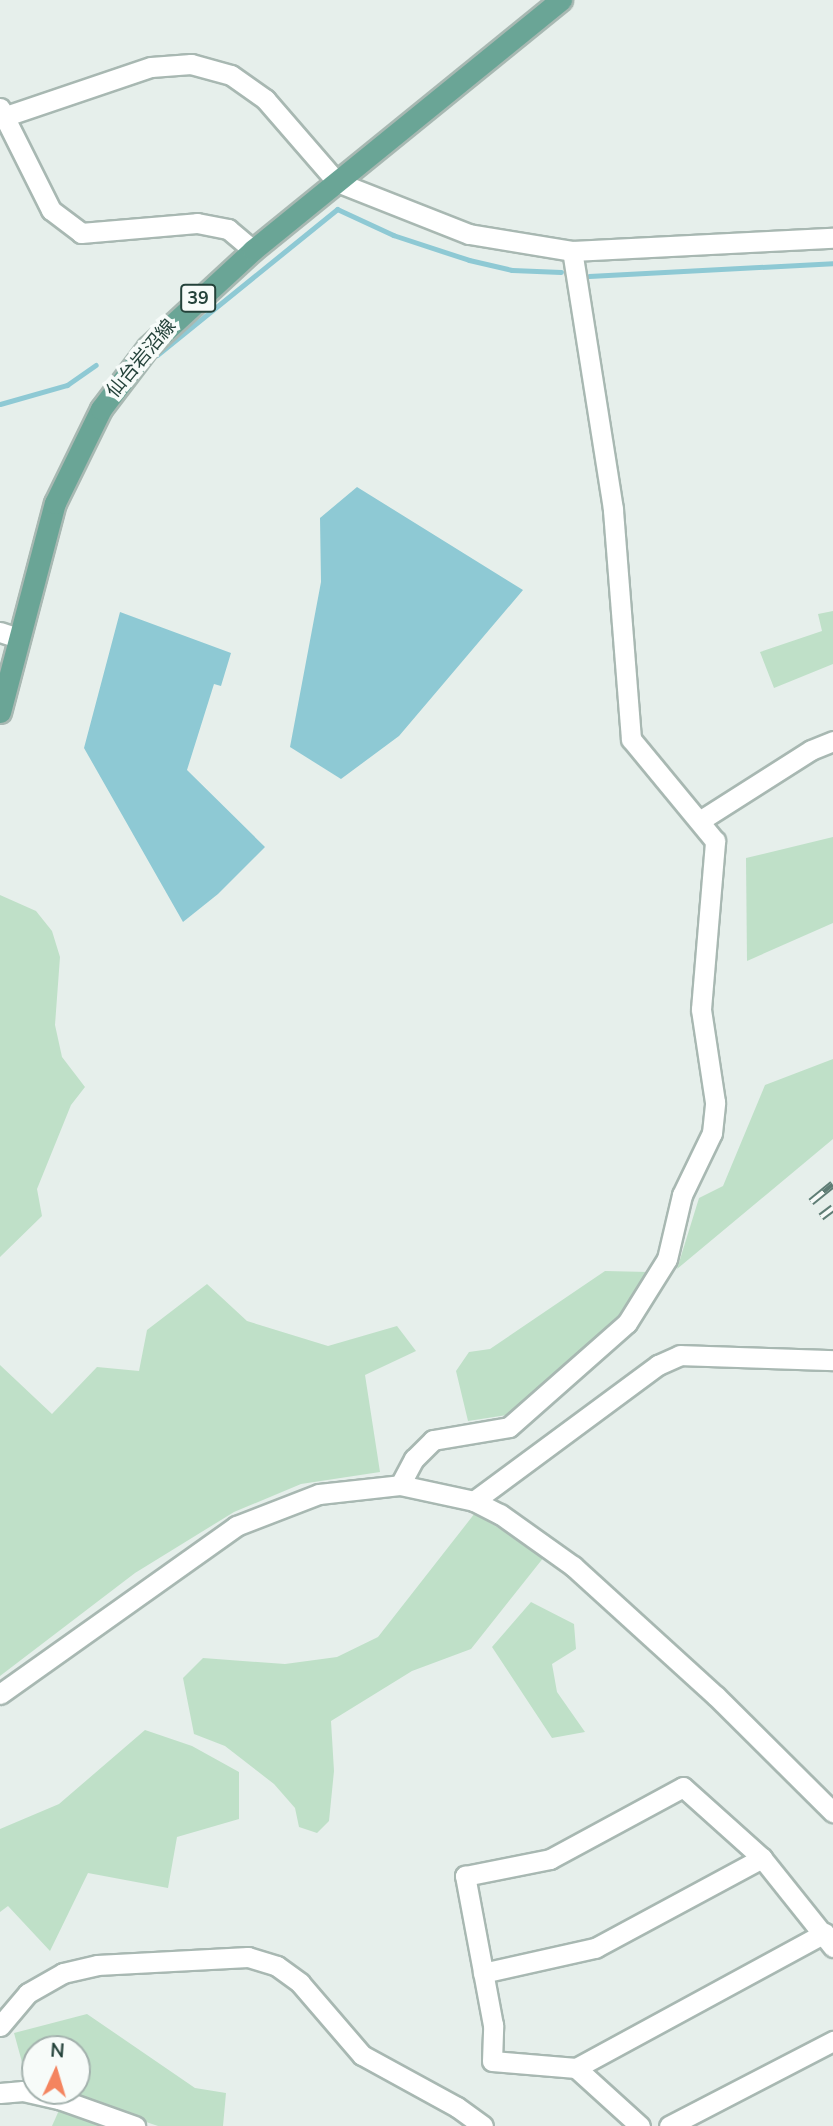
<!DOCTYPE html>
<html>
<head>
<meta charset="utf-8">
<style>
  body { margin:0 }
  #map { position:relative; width:833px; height:2126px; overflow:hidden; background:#e6efeb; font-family:"Nunito Sans","Noto Sans JP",sans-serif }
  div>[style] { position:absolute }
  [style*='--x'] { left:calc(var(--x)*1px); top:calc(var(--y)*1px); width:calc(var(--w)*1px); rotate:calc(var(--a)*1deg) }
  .green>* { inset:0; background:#bfe0c8 }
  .water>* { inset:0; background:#8ec9d4 }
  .stream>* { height:5px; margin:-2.5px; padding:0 2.5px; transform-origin:2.5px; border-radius:2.5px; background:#8ec9d4 }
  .roads { filter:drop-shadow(2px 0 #a8b8b2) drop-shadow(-2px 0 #a8b8b2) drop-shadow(0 2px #a8b8b2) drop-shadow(0 -2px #a8b8b2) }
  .minor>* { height:19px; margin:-9.5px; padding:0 9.5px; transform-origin:9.5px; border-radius:9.5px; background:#fff }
  .major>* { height:21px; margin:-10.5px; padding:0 10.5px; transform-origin:10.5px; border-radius:10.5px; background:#6aa596 }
  .rail>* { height:8px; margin-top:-4px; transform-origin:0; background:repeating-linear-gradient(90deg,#f7fbf9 0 16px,#5f7d75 0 32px); box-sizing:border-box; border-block:2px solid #5f7d75 }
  span { translate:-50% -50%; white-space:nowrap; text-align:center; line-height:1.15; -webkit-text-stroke:7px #f7fbf9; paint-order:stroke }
  .shield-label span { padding:2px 5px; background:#f7fbf9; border:2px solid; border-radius:5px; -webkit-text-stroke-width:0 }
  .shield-label { font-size:18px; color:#24423a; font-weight:700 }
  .street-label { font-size:19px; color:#24423a }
  .north { position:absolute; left:21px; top:2035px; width:70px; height:70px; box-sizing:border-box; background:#f7fbf9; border:2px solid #a3b1ad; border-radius:50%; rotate:4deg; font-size:19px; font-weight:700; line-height:28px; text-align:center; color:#24423a }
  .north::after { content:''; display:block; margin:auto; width:24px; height:32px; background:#f4845f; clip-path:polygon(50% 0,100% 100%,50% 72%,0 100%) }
</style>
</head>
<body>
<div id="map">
  <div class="green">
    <i style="clip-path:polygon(833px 611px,833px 664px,774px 688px,760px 652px,822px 631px,818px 614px)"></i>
    <i style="clip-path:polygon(833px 837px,833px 923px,747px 961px,746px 858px)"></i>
    <i style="clip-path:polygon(0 895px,36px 911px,52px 931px,60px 957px,55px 1025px,62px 1057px,85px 1087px,71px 1105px,37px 1189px,42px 1216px,0 1257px)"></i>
    <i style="clip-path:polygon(833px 1059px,833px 1139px,677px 1269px,699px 1198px,723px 1186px,765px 1085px)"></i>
    <i style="clip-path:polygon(605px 1271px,649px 1272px,624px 1312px,534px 1397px,507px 1415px,468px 1421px,456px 1371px,469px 1352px,490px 1349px)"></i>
    <i style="clip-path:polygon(207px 1284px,247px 1321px,328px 1346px,397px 1326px,416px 1351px,365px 1375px,380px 1472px,301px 1484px,234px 1512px,135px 1573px,0 1676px,0 1365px,52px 1414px,97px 1367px,139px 1371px,147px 1330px)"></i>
    <i style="clip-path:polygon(475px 1513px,544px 1557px,471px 1649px,412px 1671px,331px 1721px,334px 1771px,329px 1821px,317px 1833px,299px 1827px,295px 1808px,274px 1784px,225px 1746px,194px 1734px,183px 1678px,203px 1658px,285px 1664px,337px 1657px,378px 1637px)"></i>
    <i style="clip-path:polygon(531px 1602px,574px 1624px,576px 1649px,552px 1664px,557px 1692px,585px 1732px,552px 1738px,492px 1647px)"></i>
    <i style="clip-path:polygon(145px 1730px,192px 1746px,239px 1772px,239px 1819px,177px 1837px,168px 1888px,88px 1873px,50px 1951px,8px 1906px,0 1912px,0 1829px,59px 1804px)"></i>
    <i style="clip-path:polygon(87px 2014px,195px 2088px,226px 2093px,223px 2126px,158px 2126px,54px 2091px,77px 2091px,77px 2049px,35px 2049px,35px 2086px,28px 2084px,14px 2033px)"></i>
    <i style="clip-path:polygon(60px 2108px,107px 2126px,52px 2126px)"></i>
  </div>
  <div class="water">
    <i style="clip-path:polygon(357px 487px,523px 590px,399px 736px,341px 779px,290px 747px,321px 582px,320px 518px)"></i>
    <i style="clip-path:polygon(120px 612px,231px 653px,221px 686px,214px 684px,187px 770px,265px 847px,218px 894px,183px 922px,84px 748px)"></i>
  </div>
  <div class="stream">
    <i style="--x:589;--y:276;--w:244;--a:-3"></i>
    <i style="--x:157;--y:355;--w:232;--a:-39"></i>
    <i style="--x:337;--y:209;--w:62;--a:24.9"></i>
    <i style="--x:393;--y:235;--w:80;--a:18.2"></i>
    <i style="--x:469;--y:260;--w:44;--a:13.1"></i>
    <i style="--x:512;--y:270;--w:49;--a:2.3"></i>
    <i style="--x:0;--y:404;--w:70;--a:-15.8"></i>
    <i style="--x:67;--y:385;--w:35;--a:-35"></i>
  </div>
  <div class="roads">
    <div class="minor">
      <i style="--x:0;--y:108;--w:114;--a:63.4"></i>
      <i style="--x:51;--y:210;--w:38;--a:37"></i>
      <i style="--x:81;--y:233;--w:116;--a:-4.9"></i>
      <i style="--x:197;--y:223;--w:32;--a:11"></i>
      <i style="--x:228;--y:229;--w:33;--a:40"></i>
      <i style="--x:0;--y:118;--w:159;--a:-18.7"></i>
      <i style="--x:151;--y:67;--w:40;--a:-4.3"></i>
      <i style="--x:191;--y:64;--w:41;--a:15.4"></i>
      <i style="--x:231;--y:75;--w:42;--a:35.2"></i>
      <i style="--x:265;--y:99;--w:110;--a:49.1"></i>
      <i style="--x:337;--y:182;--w:142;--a:21.5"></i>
      <i style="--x:469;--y:234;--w:104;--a:9.4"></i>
      <i style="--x:572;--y:251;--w:261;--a:-2.9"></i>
      <i style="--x:0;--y:632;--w:20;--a:18"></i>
      <i style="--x:701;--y:820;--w:130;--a:-32.5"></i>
      <i style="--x:811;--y:750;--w:24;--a:-22"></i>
      <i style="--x:400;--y:1485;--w:30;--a:-62"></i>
      <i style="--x:414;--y:1459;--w:27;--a:-45"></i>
      <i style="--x:433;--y:1440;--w:77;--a:-9.7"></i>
      <i style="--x:509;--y:1427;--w:157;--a:-41.4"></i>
      <i style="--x:627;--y:1323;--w:75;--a:-58"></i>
      <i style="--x:667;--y:1259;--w:66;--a:-76.8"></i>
      <i style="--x:682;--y:1195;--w:69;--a:-64.2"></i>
      <i style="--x:712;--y:1133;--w:31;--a:-84"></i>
      <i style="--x:715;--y:1102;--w:94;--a:-98.6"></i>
      <i style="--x:701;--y:1009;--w:169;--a:-85.2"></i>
      <i style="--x:715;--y:841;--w:132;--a:-129.5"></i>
      <i style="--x:631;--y:739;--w:231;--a:-94.5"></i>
      <i style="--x:613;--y:509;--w:261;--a:-99"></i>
      <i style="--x:474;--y:1501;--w:229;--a:-36.5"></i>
      <i style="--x:658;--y:1365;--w:24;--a:-24"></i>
      <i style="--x:680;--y:1355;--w:153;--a:1.9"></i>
      <i style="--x:0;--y:1694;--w:290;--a:-35.4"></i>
      <i style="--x:236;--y:1526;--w:89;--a:-21.1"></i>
      <i style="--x:319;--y:1494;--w:81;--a:-6.3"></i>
      <i style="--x:400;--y:1485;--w:76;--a:12.2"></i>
      <i style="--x:474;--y:1501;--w:29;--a:27"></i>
      <i style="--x:500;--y:1514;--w:90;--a:35.5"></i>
      <i style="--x:573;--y:1566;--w:193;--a:42.3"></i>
      <i style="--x:716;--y:1696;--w:165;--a:44.8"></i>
      <i style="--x:483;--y:1973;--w:115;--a:-12.6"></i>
      <i style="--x:595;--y:1948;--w:190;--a:-28.3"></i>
      <i style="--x:0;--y:2026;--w:43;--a:-49.7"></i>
      <i style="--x:28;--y:1993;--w:40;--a:-29.7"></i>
      <i style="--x:63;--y:1973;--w:35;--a:-13"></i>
      <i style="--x:97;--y:1965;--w:151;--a:-3"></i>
      <i style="--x:248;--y:1957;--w:30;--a:17"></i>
      <i style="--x:277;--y:1966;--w:29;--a:36"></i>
      <i style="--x:300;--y:1983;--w:95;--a:49.3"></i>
      <i style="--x:362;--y:2055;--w:108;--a:28.7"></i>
      <i style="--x:457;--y:2107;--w:32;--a:36"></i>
      <i style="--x:576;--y:2068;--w:283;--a:-28.5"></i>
      <i style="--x:0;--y:2093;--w:23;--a:-5"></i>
      <i style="--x:23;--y:2091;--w:37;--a:13"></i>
      <i style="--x:59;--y:2099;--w:81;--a:19.6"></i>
      <i style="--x:640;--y:2126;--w:86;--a:-137.8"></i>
      <i style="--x:576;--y:2068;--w:84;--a:-175.2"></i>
      <i style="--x:492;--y:2061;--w:36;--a:-88"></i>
      <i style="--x:493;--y:2025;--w:152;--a:-100.6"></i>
      <i style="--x:465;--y:1876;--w:87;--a:-11.3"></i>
      <i style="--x:550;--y:1859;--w:151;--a:-28.4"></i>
      <i style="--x:683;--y:1787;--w:106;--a:41.9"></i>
      <i style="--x:762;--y:1858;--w:114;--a:51.4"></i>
      <i style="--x:669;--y:2126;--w:185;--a:-27.4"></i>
    </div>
    <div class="major">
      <i style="--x:0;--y:712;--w:216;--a:-75.3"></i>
      <i style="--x:55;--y:503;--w:105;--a:-63.9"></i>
      <i style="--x:101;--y:409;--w:78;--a:-52.8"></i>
      <i style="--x:148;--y:347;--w:143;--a:-42.7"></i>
      <i style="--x:253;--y:250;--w:397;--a:-39.1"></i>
    </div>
  </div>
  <div class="rail">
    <i style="--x:811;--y:1202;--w:28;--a:-39"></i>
    <i style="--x:821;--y:1217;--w:15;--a:-37"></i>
  </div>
  <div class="shield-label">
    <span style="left:198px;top:298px">39</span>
  </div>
  <div class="street-label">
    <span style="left:142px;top:359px;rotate:-50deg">仙台岩沼線</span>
  </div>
  <div class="north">N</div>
</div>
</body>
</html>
